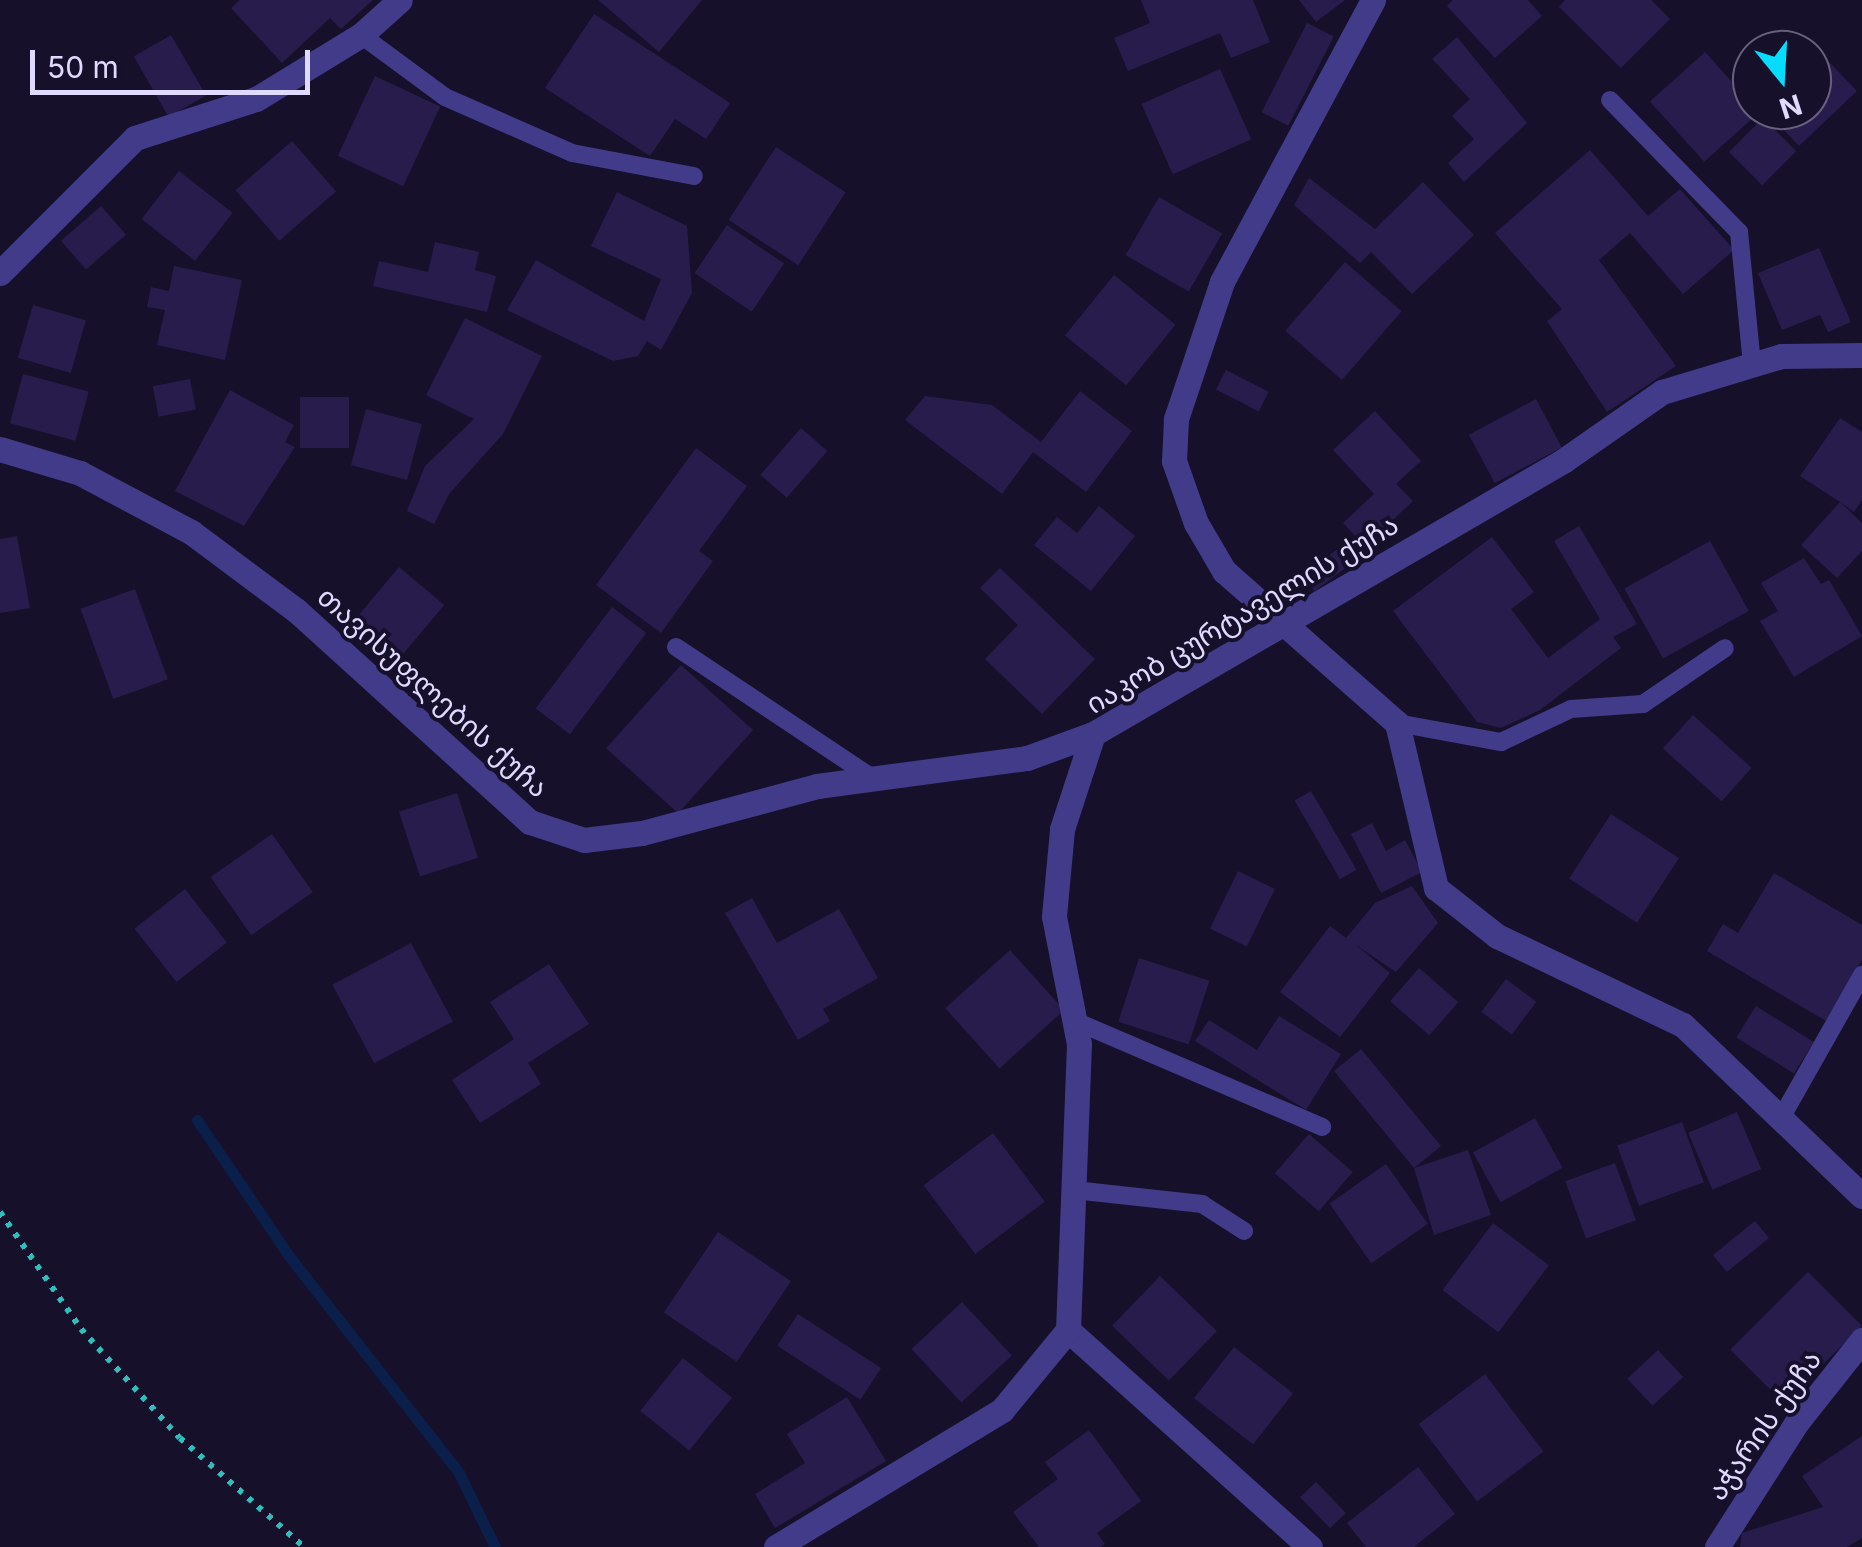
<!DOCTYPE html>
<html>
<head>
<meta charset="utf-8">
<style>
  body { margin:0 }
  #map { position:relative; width:1862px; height:1547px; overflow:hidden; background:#16102a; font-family:Inter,"Noto Sans Georgian",sans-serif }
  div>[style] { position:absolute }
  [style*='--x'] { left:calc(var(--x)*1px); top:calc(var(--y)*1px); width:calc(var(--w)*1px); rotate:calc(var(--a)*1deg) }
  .stream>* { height:11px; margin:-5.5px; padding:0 5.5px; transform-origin:5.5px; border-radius:5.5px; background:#0a1f4a }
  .building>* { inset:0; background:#281c4c; transform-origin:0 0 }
  .path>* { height:6px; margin-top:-3px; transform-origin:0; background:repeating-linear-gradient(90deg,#2fbebc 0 5px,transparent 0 13px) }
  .service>* { height:18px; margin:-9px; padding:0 9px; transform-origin:9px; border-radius:9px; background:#413b8a }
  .minor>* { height:25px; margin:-12.5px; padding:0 12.5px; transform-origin:12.5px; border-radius:12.5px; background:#413b8a }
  span { translate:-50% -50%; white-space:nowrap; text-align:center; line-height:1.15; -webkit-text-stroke:8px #16102a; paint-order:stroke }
  .street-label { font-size:28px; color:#e0daff }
  .north { position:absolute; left:1732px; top:30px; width:100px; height:100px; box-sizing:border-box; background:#16102a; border:2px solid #67617f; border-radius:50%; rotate:162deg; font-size:28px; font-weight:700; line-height:40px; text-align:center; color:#e0daff }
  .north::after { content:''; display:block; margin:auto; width:35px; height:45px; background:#06dcff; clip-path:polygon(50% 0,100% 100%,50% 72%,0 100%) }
  .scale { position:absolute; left:30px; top:50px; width:280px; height:45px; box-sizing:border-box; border:5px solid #e0daff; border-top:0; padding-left:12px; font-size:30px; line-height:35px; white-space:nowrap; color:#e0daff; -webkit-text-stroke:8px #16102a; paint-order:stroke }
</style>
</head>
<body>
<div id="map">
  <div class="stream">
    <i style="--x:197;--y:1120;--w:164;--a:55.9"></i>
    <i style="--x:289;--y:1256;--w:276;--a:51.9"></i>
    <i style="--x:459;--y:1473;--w:82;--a:64.1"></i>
  </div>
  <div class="building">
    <i style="clip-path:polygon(240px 0,373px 0,341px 29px,330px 18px,282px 63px,231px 8px)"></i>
    <i style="clip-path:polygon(598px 0,702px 0,659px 52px)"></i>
    <i style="clip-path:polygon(1141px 0,1253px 0,1270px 42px,1231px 58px,1220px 33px,1128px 71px,1114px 38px,1150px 23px)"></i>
    <i style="clip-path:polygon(1299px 0,1345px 0,1316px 22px)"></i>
    <i style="clip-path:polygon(1453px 0,1528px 0,1542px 16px,1495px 58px,1447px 6px)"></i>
    <i style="clip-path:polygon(1565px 0,1651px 0,1670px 19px,1621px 68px,1559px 7px)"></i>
    <i style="clip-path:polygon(594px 14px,730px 103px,706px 139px,675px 119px,650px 156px,545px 88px)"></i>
    <i style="left:1307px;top:23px;width:30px;height:100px;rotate:27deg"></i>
    <i style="left:171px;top:35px;width:70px;height:43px;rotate:60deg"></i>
    <i style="clip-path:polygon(1457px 37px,1527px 123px,1464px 182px,1448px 163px,1474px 139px,1452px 116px,1470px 99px,1432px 59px)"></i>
    <i style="clip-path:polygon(1808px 40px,1857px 91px,1799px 146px,1765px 110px,1812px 110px,1812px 50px,1798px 50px)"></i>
    <i style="left:1705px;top:52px;width:81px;height:74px;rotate:48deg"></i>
    <i style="left:1220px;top:69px;width:77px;height:86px;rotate:66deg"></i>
    <i style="left:375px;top:76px;width:72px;height:88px;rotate:25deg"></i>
    <i style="left:1763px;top:118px;width:47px;height:48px;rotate:45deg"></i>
    <i style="left:292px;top:141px;width:67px;height:75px;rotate:49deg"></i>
    <i style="left:776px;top:147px;width:83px;height:87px;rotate:33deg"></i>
    <i style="clip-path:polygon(1590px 150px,1648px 216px,1680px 189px,1734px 250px,1683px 294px,1630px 233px,1599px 260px,1676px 366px,1607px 412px,1547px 321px,1562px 309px,1495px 233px)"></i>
    <i style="left:179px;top:171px;width:68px;height:61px;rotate:38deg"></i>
    <i style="clip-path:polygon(1309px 178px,1375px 229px,1423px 182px,1474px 235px,1412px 294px,1371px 252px,1360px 263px,1294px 205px)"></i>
    <i style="clip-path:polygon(617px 192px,687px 226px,692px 293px,661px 350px,647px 341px,638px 356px,613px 361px,507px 310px,536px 260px,644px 321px,661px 279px,591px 246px)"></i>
    <i style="left:1159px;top:197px;width:73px;height:67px;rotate:30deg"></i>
    <i style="left:101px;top:206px;width:38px;height:53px;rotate:49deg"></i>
    <i style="left:727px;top:225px;width:69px;height:58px;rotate:34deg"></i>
    <i style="clip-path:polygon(435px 242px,479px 252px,475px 270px,496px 276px,487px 312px,373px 286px,379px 261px,428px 272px)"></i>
    <i style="clip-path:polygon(1819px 248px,1851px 322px,1828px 332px,1820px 315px,1782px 330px,1758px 273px)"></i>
    <i style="left:1345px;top:262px;width:75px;height:91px;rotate:41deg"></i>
    <i style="clip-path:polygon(174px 266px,242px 280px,225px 360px,157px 345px,165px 310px,147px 307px,151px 287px,169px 291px)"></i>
    <i style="left:1114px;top:275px;width:79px;height:78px;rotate:39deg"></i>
    <i style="left:33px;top:305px;width:55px;height:55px;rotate:16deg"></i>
    <i style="clip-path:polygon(465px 318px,542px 356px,503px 434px,449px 494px,434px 524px,407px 511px,425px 466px,474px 419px,426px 395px)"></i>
    <i style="left:1226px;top:370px;width:48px;height:22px;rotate:27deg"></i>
    <i style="left:23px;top:374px;width:68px;height:51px;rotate:15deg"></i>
    <i style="left:190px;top:379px;width:31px;height:38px;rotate:79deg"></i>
    <i style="clip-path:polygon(230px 390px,294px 425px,285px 442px,295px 447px,244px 526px,175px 491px)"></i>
    <i style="clip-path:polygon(1080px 391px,1132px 431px,1086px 492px,1033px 452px,1002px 494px,905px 420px,925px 396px,992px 405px,1041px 442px)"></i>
    <i style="left:300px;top:397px;width:49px;height:51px"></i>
    <i style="left:1536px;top:399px;width:55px;height:76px;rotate:62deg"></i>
    <i style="left:366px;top:409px;width:58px;height:58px;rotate:15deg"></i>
    <i style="clip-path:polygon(1375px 411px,1421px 461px,1396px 484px,1413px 501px,1365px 546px,1343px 523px,1374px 494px,1333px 450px)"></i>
    <i style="clip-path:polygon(1840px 418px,1862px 432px,1862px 500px,1854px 512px,1840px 502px,1862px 523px,1862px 551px,1837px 578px,1801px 545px,1840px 502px,1800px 476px)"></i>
    <i style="left:801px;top:428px;width:35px;height:62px;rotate:41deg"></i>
    <i style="clip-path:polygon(696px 448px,747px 486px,699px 551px,713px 561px,661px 633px,596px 585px)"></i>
    <i style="clip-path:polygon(1099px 506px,1135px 536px,1091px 591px,1034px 545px,1057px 517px,1077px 533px)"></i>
    <i style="clip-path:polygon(1579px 526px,1637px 624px,1613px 637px,1621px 648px,1540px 710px,1501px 728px,1477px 722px,1393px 611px,1492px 537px,1534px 592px,1511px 609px,1548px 658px,1600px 619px,1554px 541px)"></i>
    <i style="clip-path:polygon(17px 536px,30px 608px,0 613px,0 539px)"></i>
    <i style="left:1348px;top:541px;width:20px;height:57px;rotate:53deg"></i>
    <i style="left:1710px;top:541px;width:80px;height:98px;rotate:61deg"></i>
    <i style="clip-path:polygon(1804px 558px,1821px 584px,1829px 580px,1862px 636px,1794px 677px,1760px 621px,1778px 611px,1761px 583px)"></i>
    <i style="left:399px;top:567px;width:59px;height:73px;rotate:40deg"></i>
    <i style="clip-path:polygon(1000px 568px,1095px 659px,1042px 714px,985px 659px,1018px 625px,980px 588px)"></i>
    <i style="left:135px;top:589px;width:96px;height:58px;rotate:70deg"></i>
    <i style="left:612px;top:607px;width:43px;height:127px;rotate:37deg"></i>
    <i style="left:681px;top:665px;width:97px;height:112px;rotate:42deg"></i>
    <i style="left:1693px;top:715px;width:79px;height:45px;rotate:42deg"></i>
    <i style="left:1311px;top:791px;width:91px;height:19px;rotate:60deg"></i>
    <i style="left:457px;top:793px;width:68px;height:61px;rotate:72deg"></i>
    <i style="left:1611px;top:814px;width:81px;height:77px;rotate:33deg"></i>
    <i style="clip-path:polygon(1372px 823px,1386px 851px,1405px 840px,1422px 872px,1381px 893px,1351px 834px)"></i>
    <i style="left:272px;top:834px;width:71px;height:75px;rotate:55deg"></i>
    <i style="left:1238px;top:871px;width:41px;height:64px;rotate:26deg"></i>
    <i style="clip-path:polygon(1774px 873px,1862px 925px,1862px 960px,1826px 1021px,1707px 951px,1723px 924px,1738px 933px)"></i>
    <i style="clip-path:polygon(1412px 886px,1438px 923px,1396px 972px,1356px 945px,1390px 973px,1340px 1037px,1280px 992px,1330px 926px,1346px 938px,1375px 903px)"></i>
    <i style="left:185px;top:889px;width:68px;height:64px;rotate:52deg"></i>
    <i style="clip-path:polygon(752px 898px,777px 943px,839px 909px,878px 978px,823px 1009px,830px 1021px,798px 1040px,725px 913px)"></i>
    <i style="left:411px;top:943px;width:89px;height:89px;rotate:62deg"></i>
    <i style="left:1010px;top:950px;width:81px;height:87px;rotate:48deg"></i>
    <i style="left:1139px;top:958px;width:74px;height:67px;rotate:18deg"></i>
    <i style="clip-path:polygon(549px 964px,589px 1024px,528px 1063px,541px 1084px,480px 1123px,452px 1080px,514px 1039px,490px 1002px)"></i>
    <i style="left:1419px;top:968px;width:52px;height:44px;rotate:41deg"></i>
    <i style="left:1506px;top:979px;width:38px;height:41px;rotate:37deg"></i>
    <i style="left:1756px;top:1006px;width:68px;height:37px;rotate:32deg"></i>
    <i style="clip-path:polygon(1279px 1016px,1341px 1054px,1306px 1110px,1195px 1041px,1209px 1020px,1257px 1050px)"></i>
    <i style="clip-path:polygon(1361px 1049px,1441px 1146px,1414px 1168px,1468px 1150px,1491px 1215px,1434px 1235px,1414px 1168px,1334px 1071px)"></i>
    <i style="left:1737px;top:1112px;width:62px;height:53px;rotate:67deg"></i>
    <i style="left:1535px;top:1118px;width:57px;height:71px;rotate:61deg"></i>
    <i style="left:1682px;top:1122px;width:64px;height:69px;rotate:70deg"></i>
    <i style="left:993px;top:1133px;width:86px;height:87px;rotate:53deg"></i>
    <i style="left:1309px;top:1134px;width:58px;height:52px;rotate:41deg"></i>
    <i style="left:1615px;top:1163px;width:61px;height:53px;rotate:70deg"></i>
    <i style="left:1386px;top:1164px;width:73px;height:69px;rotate:55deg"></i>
    <i style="left:1755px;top:1221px;width:22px;height:54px;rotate:51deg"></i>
    <i style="left:1493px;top:1223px;width:70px;height:84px;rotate:37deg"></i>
    <i style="left:718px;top:1232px;width:88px;height:97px;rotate:34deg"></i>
    <i style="left:1808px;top:1272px;width:76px;height:110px;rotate:45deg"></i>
    <i style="left:1160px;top:1276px;width:79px;height:69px;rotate:44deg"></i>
    <i style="left:962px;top:1302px;width:73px;height:69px;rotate:47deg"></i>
    <i style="left:798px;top:1314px;width:99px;height:38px;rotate:33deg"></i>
    <i style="left:1234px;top:1347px;width:75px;height:65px;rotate:38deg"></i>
    <i style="left:1658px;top:1350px;width:37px;height:42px;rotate:47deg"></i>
    <i style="left:683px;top:1358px;width:63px;height:68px;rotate:39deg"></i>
    <i style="left:1485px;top:1374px;width:97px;height:83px;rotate:53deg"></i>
    <i style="clip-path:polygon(847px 1397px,886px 1461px,775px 1528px,755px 1494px,805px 1463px,787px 1434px)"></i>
    <i style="clip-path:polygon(1089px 1430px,1141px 1501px,1097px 1533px,1105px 1544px,1101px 1547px,1039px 1547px,1013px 1512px,1058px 1479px,1045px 1462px)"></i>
    <i style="clip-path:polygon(1862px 1436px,1862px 1538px,1847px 1547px,1740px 1547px,1742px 1533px,1823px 1507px,1802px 1476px)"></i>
    <i style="clip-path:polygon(1418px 1467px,1455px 1514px,1414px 1547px,1366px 1547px,1347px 1523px)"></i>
    <i style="left:1316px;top:1482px;width:43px;height:22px;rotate:46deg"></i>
  </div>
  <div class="path">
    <i style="--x:0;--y:1212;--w:142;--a:55.3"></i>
    <i style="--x:81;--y:1329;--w:147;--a:47.8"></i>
    <i style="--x:180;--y:1438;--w:165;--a:41.3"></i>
  </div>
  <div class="service">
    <i style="--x:361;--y:35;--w:104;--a:36.4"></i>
    <i style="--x:445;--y:97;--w:139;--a:23.8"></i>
    <i style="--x:572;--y:153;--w:124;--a:10.7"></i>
    <i style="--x:1610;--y:100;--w:185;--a:45.7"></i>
    <i style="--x:1739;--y:232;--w:134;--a:84.4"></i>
    <i style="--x:676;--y:647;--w:238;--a:33.7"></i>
    <i style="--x:1397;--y:723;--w:106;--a:10.4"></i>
    <i style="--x:1501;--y:742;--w:77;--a:-25.2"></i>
    <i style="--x:1571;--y:709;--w:72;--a:-4"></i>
    <i style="--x:1643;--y:704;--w:99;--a:-34.3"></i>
    <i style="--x:1075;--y:1021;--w:269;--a:23.2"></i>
    <i style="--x:1780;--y:1120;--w:167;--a:-60.5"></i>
    <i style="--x:1074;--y:1190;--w:129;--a:6.2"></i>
    <i style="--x:1202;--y:1204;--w:50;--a:32.7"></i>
  </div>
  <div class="minor">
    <i style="--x:1373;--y:0;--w:320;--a:118.2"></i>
    <i style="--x:1222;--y:282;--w:145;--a:108.6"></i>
    <i style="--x:1176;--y:419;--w:42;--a:92.7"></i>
    <i style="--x:1174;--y:461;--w:66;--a:70.5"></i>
    <i style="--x:1196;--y:523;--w:56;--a:59.7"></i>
    <i style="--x:1224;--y:571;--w:230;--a:41.3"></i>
    <i style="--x:1397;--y:723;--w:170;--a:76.7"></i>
    <i style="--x:1436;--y:888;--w:78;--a:38.2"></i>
    <i style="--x:1497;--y:936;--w:206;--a:25.6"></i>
    <i style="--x:1683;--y:1025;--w:248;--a:43.7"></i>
    <i style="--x:0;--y:273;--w:191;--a:-45"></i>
    <i style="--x:135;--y:138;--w:127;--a:-17.9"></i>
    <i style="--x:256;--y:99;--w:123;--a:-31.4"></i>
    <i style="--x:361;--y:35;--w:52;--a:-41.9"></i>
    <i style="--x:0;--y:449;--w:84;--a:16.7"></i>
    <i style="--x:80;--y:473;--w:126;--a:28"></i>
    <i style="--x:191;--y:532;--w:132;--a:36.7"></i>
    <i style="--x:297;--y:611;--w:314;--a:42.2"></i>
    <i style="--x:530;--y:822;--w:57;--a:18.4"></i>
    <i style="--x:584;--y:840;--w:58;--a:-6.9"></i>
    <i style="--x:642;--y:833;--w:181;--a:-15"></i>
    <i style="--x:817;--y:786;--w:212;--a:-7.6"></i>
    <i style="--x:1027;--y:758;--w:70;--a:-20"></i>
    <i style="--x:1093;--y:734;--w:544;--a:-30.15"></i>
    <i style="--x:1563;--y:461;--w:121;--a:-34.9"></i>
    <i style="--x:1662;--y:392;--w:124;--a:-16.8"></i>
    <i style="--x:1781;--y:356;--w:81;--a:-0.7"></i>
    <i style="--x:1068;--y:1330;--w:325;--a:41.9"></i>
    <i style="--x:776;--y:1547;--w:264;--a:-31.2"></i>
    <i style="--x:1002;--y:1410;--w:104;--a:-50.5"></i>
    <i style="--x:1068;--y:1330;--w:286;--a:-87.8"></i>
    <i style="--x:1079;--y:1044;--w:130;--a:-101.1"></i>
    <i style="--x:1054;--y:916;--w:87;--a:-84.7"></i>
    <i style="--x:1062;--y:829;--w:100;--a:-71.9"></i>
    <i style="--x:1717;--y:1547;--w:148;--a:-57.4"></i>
    <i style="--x:1797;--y:1422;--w:105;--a:-51.6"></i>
  </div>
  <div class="street-label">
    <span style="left:1242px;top:614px;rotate:-31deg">იაკობ ცურტაველის ქუჩა</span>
    <span style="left:433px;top:692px;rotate:42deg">თავისუფლების ქუჩა</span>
    <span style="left:1764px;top:1425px;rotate:-55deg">აჭარის ქუჩა</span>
  </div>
  <div class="north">N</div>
  <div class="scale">50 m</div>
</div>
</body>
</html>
